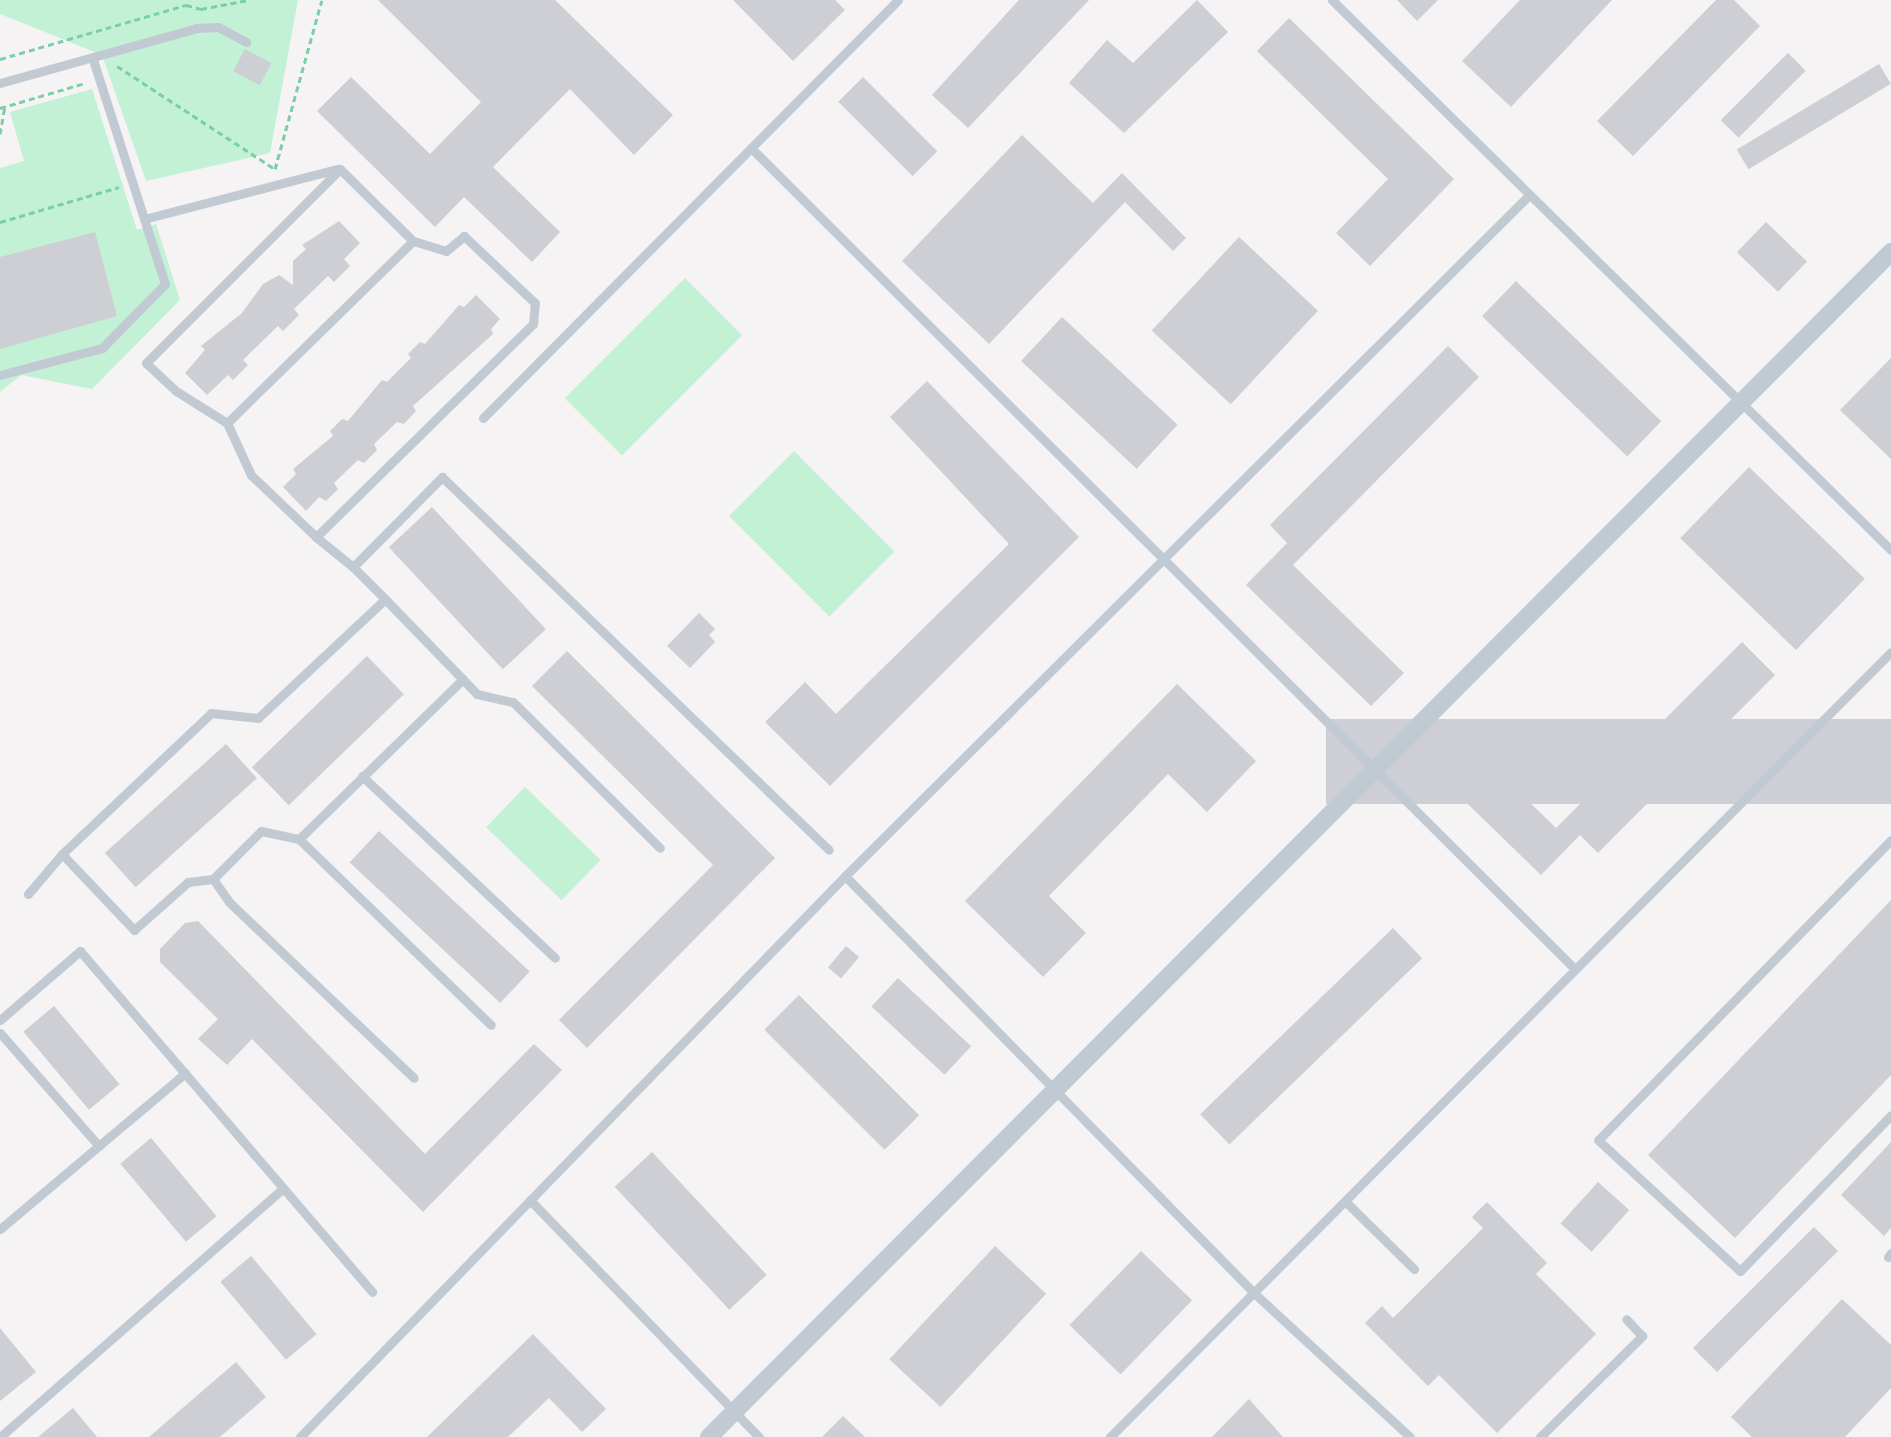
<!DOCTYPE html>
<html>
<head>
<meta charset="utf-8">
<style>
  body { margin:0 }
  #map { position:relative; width:1891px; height:1437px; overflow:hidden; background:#f5f3f3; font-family:"Fira Sans",sans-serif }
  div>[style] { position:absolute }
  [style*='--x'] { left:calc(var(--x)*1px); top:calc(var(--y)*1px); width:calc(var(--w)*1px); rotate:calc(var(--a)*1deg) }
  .green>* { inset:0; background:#c3f1d5; transform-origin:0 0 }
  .building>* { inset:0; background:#cdcfd5; transform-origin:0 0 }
  .path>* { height:3px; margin-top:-1.5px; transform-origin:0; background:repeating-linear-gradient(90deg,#7ad0a6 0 6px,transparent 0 10px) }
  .lane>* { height:9px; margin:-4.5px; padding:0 4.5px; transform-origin:4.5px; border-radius:4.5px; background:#c1cad2 }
  .street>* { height:18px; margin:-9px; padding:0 9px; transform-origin:9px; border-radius:9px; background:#c1cad2 }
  span { translate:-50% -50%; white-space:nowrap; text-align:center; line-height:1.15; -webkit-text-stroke:6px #fff; paint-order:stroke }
</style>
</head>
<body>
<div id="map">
  <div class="green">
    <i style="clip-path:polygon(0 0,298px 0,270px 153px,146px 181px,102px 55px,0 14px)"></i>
    <i style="clip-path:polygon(92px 89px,137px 230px,156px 224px,180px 300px,92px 389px,21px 375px,0 392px,0 168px,24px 161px,10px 112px)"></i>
    <i style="left:685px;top:278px;width:81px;height:170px;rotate:45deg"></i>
    <i style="left:794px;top:451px;width:142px;height:92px;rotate:45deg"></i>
    <i style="left:525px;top:787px;width:105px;height:56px;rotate:44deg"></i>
  </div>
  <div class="building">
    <i style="clip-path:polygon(378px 0,555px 0,673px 115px,634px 155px,570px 89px,493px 167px,560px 232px,532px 262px,464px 197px,435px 227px,317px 111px,351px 77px,430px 154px,481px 102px)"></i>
    <i style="clip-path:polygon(733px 0,835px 0,845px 10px,793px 61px)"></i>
    <i style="clip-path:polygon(1019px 0,1089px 0,968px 128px,932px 95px)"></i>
    <i style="clip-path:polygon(1197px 0,1228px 32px,1124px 133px,1069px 83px,1107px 40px,1133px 63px)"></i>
    <i style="clip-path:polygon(1397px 0,1438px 0,1417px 21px)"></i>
    <i style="clip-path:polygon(1520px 0,1612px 0,1511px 107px,1462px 61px)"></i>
    <i style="clip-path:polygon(1716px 0,1734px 0,1760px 26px,1633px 156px,1597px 121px)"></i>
    <i style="clip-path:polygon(1289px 18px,1454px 179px,1370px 266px,1336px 233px,1388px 179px,1257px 51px)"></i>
    <i style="left:245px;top:49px;width:30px;height:25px;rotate:28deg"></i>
    <i style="left:1788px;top:53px;width:25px;height:95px;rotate:45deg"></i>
    <i style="left:1879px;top:64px;width:23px;height:166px;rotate:59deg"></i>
    <i style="left:863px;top:77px;width:105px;height:35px;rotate:45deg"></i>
    <i style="clip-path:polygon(1022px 135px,1093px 203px,1122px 173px,1186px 238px,1173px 251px,1125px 202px,989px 344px,902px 261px)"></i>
    <i style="clip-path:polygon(339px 221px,360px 243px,344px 259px,350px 266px,334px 282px,328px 276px,294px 309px,299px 315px,283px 331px,278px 326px,243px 360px,248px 365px,233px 380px,228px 375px,207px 395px,185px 373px,205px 350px,201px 346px,242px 313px,263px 284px,279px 275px,293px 285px,293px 261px,306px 249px,302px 245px)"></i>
    <i style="left:1766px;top:222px;width:57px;height:42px;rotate:44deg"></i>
    <i style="clip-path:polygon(95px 232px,117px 316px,0 349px,0 257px)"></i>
    <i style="left:1239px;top:237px;width:108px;height:128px;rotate:43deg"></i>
    <i style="left:1516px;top:281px;width:202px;height:49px;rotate:44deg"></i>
    <i style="clip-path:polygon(476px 295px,500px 319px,491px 329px,493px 334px,413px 406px,416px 411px,404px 424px,397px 422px,374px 444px,377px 450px,364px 463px,358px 460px,334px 483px,338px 489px,326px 501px,319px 497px,306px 511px,283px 487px,296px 474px,293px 469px,333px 436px,330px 431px,342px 419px,348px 421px,382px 380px,387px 382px,411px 358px,408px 354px,420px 342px,425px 344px,459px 305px,464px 307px)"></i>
    <i style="left:1062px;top:317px;width:158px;height:60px;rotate:43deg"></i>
    <i style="clip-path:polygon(1448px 346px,1479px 377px,1293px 565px,1404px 673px,1371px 706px,1246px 585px,1287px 543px,1270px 525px)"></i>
    <i style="clip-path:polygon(1891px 358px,1891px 459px,1840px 410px)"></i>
    <i style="clip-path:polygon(927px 381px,1079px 537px,830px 786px,765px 722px,805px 682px,836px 714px,1009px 544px,890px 417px)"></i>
    <i style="left:1749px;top:467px;width:161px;height:99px;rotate:44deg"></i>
    <i style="left:432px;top:507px;width:167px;height:59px;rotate:47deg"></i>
    <i style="clip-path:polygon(699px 613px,715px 629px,709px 635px,715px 642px,690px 668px,667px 646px)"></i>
    <i style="clip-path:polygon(1742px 642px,1775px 675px,1598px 853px,1580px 835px,1541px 875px,1444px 781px,1475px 749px,1556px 828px)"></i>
    <i style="clip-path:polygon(567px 651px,775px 858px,587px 1048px,559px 1020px,713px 865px,532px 686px)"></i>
    <i style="left:367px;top:656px;width:53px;height:160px;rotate:46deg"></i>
    <i style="clip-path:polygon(1177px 684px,1256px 761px,1207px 812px,1168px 774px,1049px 896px,1086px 933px,1043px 977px,965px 901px)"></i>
    <i style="left:1891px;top:719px;width:85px;height:565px;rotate:90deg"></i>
    <i style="left:226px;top:744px;width:46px;height:163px;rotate:48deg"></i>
    <i style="left:379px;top:831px;width:206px;height:43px;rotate:43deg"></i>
    <i style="clip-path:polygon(1891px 900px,1891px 1075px,1735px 1238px,1648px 1155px)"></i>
    <i style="clip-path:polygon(198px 921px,425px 1154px,534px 1044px,562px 1070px,423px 1212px,252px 1039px,227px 1065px,198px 1039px,218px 1019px,160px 962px,160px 949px,185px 923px)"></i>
    <i style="left:1393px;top:928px;width:42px;height:268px;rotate:46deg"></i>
    <i style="left:846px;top:946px;width:17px;height:28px;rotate:40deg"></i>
    <i style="left:898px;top:978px;width:100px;height:39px;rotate:43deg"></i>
    <i style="left:799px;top:995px;width:170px;height:49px;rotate:45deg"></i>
    <i style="left:54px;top:1006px;width:102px;height:40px;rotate:50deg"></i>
    <i style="left:151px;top:1138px;width:102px;height:40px;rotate:50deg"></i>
    <i style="clip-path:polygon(1891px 1142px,1891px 1228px,1884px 1236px,1841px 1195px)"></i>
    <i style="left:652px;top:1152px;width:168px;height:51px;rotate:47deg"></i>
    <i style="left:1598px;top:1182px;width:42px;height:56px;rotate:42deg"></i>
    <i style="clip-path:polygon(1487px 1202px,1547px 1263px,1536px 1274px,1596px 1334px,1497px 1433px,1439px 1375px,1428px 1386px,1365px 1323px,1382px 1306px,1393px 1318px,1483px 1228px,1472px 1217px)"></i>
    <i style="left:1814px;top:1227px;width:34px;height:171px;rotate:45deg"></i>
    <i style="left:995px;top:1246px;width:70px;height:155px;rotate:43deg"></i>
    <i style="left:1141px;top:1251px;width:71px;height:103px;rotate:44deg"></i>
    <i style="left:251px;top:1256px;width:102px;height:40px;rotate:50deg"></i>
    <i style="clip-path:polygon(1842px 1299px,1891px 1345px,1891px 1388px,1845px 1437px,1752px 1437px,1731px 1417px)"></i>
    <i style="clip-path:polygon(0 1328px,36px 1372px,0 1401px)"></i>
    <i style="clip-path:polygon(533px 1334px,606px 1409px,582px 1432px,549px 1398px,508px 1437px,427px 1437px)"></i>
    <i style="clip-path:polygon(236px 1362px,266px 1397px,220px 1437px,149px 1437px)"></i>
    <i style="clip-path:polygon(1249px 1399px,1283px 1437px,1212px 1437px)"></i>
    <i style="clip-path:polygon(73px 1408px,97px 1437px,38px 1437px)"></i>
    <i style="clip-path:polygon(843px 1416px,865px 1437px,822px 1437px)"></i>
  </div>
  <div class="path">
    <i style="--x:0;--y:59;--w:194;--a:-16.2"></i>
    <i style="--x:186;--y:5;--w:16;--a:15"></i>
    <i style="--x:201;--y:9;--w:48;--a:-10.8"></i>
    <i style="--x:117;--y:66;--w:189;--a:33.1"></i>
    <i style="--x:275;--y:169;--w:175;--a:-74.5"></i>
    <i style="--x:0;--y:108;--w:89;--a:-16.4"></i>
    <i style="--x:0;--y:134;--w:27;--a:-80"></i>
    <i style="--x:0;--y:222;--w:124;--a:-16.4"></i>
  </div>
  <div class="lane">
    <i style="--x:1332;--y:0;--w:784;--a:44.54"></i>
    <i style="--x:0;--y:83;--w:205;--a:-15.6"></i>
    <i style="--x:197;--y:28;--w:21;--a:-3"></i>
    <i style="--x:218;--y:27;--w:32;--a:28"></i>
    <i style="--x:751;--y:148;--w:1163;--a:44.9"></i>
    <i style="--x:144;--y:219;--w:200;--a:-14.5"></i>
    <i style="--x:0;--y:375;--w:106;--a:-14.8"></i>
    <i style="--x:102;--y:348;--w:90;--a:-45.5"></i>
    <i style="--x:165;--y:284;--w:238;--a:-107.8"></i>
    <i style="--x:483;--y:418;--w:589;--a:-45.21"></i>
    <i style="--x:227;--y:423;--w:260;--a:-44.4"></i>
    <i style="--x:316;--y:537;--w:304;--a:-44.5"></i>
    <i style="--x:533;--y:324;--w:21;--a:-85"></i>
    <i style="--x:535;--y:303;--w:98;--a:-136.7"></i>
    <i style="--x:464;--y:236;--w:23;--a:140"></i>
    <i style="--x:446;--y:251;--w:34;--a:-163"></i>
    <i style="--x:413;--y:241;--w:103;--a:-135.4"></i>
    <i style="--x:340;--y:169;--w:274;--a:135"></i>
    <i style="--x:146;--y:363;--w:41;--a:43"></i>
    <i style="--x:176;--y:391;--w:60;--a:32.1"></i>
    <i style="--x:227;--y:423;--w:57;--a:65.2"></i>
    <i style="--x:251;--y:475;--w:90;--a:43.6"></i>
    <i style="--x:316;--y:537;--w:48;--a:39"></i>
    <i style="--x:385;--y:599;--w:132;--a:45.9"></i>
    <i style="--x:477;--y:694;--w:37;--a:13"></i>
    <i style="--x:513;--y:702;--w:207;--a:44.8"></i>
    <i style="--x:362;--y:776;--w:265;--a:43.3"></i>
    <i style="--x:299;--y:839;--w:267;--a:44.1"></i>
    <i style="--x:1891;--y:840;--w:419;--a:134.3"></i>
    <i style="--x:1598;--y:1140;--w:193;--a:42.7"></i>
    <i style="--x:1740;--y:1271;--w:217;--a:-45.9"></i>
    <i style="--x:62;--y:854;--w:105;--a:46.5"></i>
    <i style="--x:134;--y:930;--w:72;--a:-41.6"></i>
    <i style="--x:188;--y:882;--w:25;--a:-7"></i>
    <i style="--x:213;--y:879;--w:68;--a:-45"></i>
    <i style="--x:261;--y:831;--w:39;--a:12"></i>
    <i style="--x:299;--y:839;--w:229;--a:-44.3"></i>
    <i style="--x:845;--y:876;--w:584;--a:45.55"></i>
    <i style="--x:1254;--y:1293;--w:212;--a:42.7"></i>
    <i style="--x:213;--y:879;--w:28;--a:55"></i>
    <i style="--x:229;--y:902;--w:255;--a:43.6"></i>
    <i style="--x:28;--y:894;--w:52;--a:-49.6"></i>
    <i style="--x:62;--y:854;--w:205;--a:-43.4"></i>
    <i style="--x:211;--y:713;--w:47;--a:6.1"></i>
    <i style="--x:258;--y:718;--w:174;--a:-43.1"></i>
    <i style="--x:385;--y:599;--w:45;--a:-135"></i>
    <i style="--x:353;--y:567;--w:127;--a:-45.3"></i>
    <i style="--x:442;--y:477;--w:537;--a:43.94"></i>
    <i style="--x:0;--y:1020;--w:106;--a:-40.8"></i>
    <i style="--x:80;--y:951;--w:449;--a:49.4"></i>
    <i style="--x:0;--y:1033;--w:150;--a:48.8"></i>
    <i style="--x:530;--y:1200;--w:330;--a:46"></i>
    <i style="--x:1345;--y:1201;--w:97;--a:44.6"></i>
    <i style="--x:0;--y:1229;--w:242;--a:-40.1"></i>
    <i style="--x:1888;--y:1257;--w:5;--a:-53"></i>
    <i style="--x:0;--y:1437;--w:377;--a:-41.3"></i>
    <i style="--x:300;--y:1437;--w:782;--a:-45.83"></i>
    <i style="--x:845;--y:876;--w:965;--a:-44.87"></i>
    <i style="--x:1110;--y:1437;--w:1107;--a:-45.15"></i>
    <i style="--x:1540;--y:1437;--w:144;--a:-44.7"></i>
    <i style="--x:1642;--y:1336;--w:23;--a:-133"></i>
  </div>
  <div class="street">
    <i style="--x:709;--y:1437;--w:1674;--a:-45.07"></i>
  </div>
</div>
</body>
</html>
